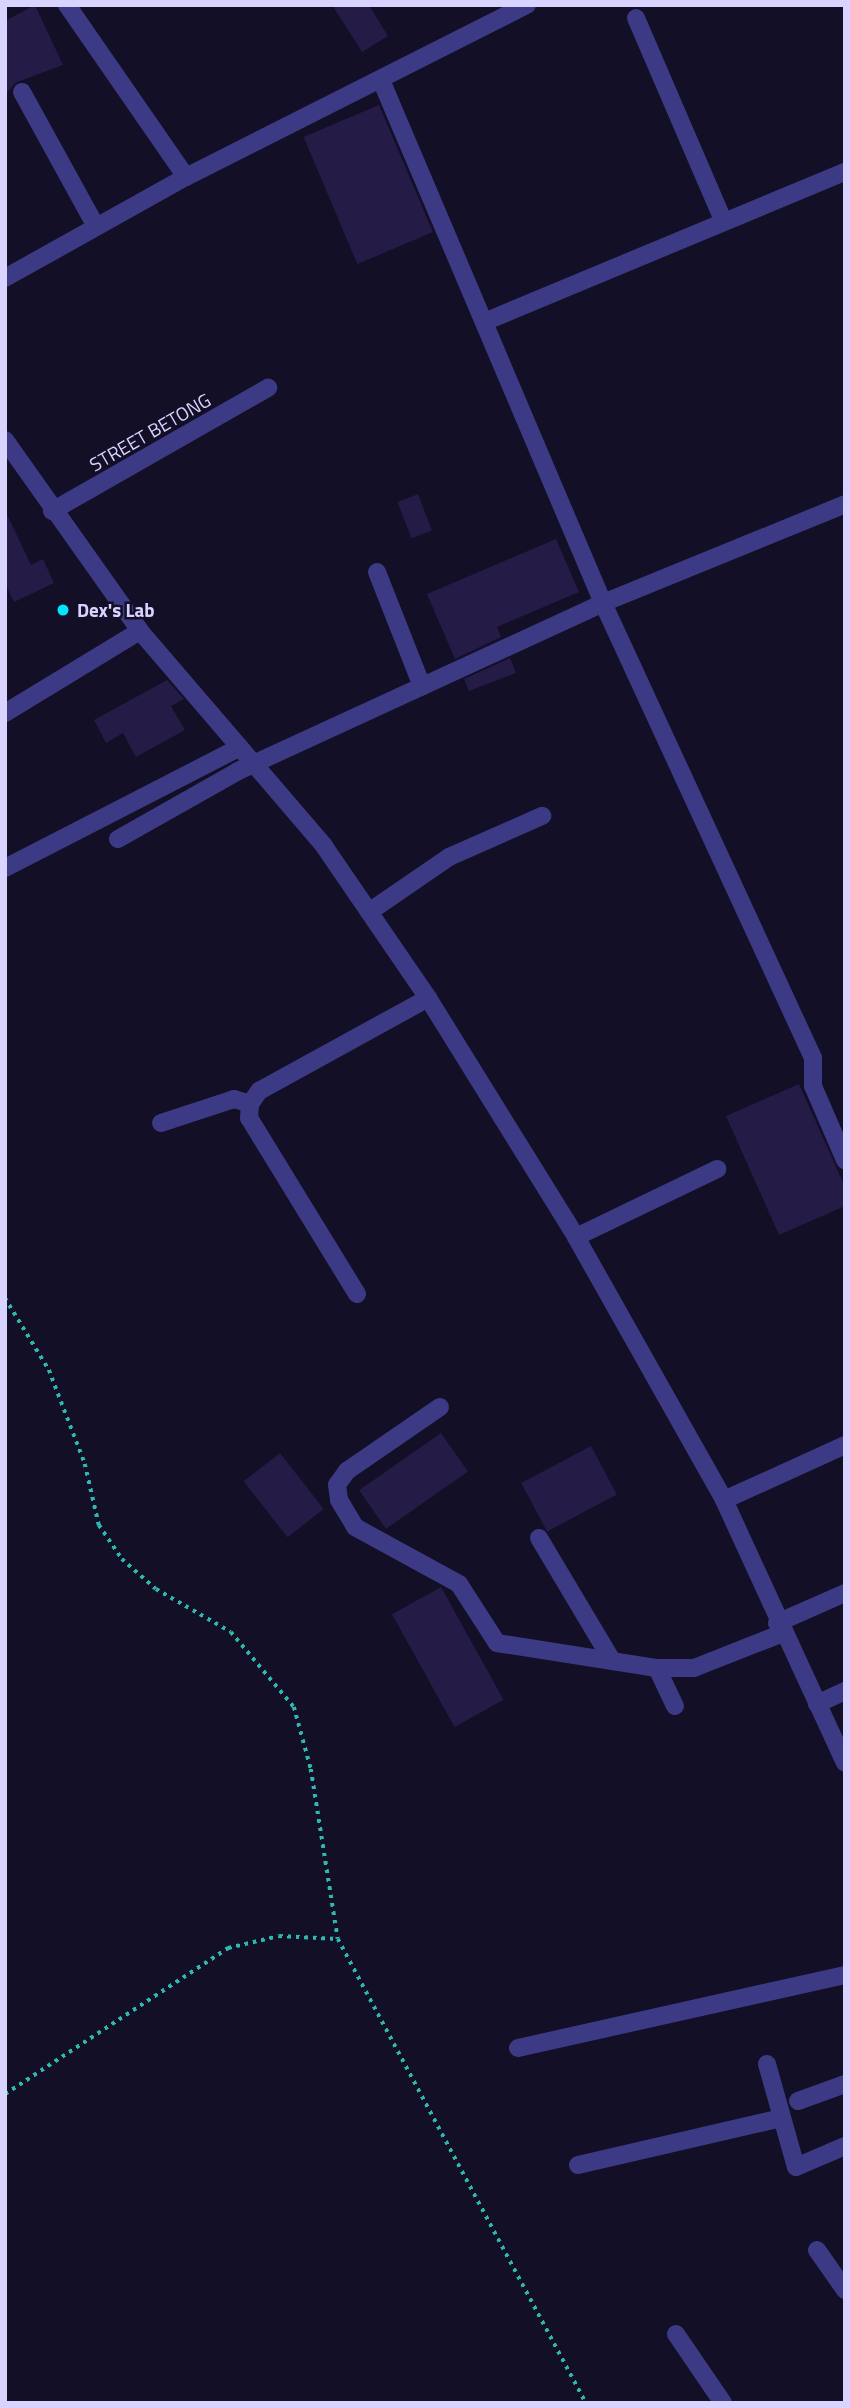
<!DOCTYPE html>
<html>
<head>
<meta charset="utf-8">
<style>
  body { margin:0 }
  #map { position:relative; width:850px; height:2408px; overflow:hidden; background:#130f26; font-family:"Titillium Web",sans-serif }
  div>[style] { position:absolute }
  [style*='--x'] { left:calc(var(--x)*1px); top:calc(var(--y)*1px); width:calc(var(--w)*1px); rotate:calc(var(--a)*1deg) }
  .building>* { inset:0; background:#241b47; transform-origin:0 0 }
  .path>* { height:3.5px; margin-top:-1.75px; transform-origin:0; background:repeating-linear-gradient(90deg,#2fb8b0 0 3.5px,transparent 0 8.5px) }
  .minor>* { height:18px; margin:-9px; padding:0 9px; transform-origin:9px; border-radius:9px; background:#3d3a85 }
  .dots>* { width:19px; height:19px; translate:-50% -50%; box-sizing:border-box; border:4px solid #130f26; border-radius:50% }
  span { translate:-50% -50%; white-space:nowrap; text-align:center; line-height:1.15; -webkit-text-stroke:5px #130f26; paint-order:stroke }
  .street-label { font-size:19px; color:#d9d4ff }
  .poi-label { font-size:19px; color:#d9d4ff; font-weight:700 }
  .left { translate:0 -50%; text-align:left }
  .frame { position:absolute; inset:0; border:7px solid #d9d4ff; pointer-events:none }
</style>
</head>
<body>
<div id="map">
  <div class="building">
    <i style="clip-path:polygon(35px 5px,63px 65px,17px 82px,5px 94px,5px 21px)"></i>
    <i style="clip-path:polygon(332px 5px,369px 5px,388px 36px,362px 52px)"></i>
    <i style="left:379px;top:105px;width:138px;height:82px;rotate:67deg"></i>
    <i style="left:418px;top:494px;width:39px;height:22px;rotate:69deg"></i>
    <i style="clip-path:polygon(5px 510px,31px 565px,43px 559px,54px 583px,14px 602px,5px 583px)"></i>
    <i style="clip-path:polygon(556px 539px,579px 592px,497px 627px,501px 637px,455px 659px,427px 594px)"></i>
    <i style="clip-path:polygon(510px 658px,516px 673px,469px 691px,464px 679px)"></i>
    <i style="clip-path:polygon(167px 680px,184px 699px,171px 706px,185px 730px,136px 757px,123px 733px,106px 743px,94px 720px)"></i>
    <i style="clip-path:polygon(799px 1084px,845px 1187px,845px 1206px,779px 1235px,726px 1116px)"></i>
    <i style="left:441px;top:1433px;width:47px;height:100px;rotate:55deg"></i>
    <i style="left:591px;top:1446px;width:55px;height:79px;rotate:62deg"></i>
    <i style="left:280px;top:1453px;width:71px;height:46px;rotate:52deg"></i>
    <i style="left:441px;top:1587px;width:129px;height:56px;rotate:61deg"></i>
  </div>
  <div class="path">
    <i style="--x:5;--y:1298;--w:84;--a:58.6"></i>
    <i style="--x:49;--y:1370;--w:101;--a:69"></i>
    <i style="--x:85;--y:1464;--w:63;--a:77.1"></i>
    <i style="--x:99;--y:1525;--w:41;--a:55.9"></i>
    <i style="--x:122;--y:1559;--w:45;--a:41.4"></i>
    <i style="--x:156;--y:1589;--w:86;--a:29.8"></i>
    <i style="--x:231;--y:1632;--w:98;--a:50"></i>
    <i style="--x:294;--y:1707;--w:64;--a:74.7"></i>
    <i style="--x:311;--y:1769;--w:172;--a:81"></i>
    <i style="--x:338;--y:1939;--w:526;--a:61.88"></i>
    <i style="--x:5;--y:2094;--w:267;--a:-33.2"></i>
    <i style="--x:228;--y:1948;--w:52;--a:-13.2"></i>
    <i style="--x:279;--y:1936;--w:59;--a:2.9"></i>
  </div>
  <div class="minor">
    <i style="--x:67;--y:5;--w:209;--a:55.3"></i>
    <i style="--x:636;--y:18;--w:218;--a:66.7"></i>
    <i style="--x:381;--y:80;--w:568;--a:67"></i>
    <i style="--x:603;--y:603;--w:261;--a:-22.2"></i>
    <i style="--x:22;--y:92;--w:152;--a:61.2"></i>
    <i style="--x:5;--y:278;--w:207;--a:-29.2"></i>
    <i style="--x:186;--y:177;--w:382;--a:-26.8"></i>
    <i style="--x:484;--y:322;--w:391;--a:-22.6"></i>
    <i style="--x:5;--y:440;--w:234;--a:54.7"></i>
    <i style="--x:140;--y:631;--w:283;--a:49.4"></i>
    <i style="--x:324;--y:846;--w:184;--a:55.6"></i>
    <i style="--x:428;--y:998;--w:281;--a:58.2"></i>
    <i style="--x:576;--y:1237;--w:302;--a:60.6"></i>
    <i style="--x:724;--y:1500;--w:289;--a:65.3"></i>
    <i style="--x:52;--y:511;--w:249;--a:-29.7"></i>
    <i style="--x:377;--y:572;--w:123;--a:68.5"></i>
    <i style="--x:5;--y:713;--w:158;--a:-31.3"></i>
    <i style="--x:118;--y:839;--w:138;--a:-29.5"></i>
    <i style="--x:238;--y:771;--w:402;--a:-24.7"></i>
    <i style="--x:603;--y:603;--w:501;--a:65.22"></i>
    <i style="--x:813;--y:1058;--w:28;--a:90"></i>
    <i style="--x:813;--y:1086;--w:81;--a:66.6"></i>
    <i style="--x:5;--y:868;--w:264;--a:-27.2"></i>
    <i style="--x:369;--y:912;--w:97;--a:-34.5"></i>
    <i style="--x:449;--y:857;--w:102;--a:-23.8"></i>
    <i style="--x:161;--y:1123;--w:77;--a:-18.2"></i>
    <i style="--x:234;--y:1099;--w:17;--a:17"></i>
    <i style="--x:576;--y:1237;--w:157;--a:-25.7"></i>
    <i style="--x:357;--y:1294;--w:206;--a:-121.5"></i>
    <i style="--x:249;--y:1118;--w:14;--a:-86"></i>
    <i style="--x:250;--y:1104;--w:16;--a:-55"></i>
    <i style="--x:259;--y:1091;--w:193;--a:-28.8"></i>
    <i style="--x:440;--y:1407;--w:113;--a:145.5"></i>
    <i style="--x:347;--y:1471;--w:17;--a:126"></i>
    <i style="--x:337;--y:1485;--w:15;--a:82"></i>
    <i style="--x:339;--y:1500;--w:31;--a:59"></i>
    <i style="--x:355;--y:1527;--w:119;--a:28.7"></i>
    <i style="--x:459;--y:1584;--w:70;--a:57.2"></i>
    <i style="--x:497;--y:1643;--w:162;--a:8.9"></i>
    <i style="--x:657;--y:1668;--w:37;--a:0"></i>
    <i style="--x:694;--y:1668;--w:96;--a:-21.5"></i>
    <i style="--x:724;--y:1500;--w:133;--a:-24.4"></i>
    <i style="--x:539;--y:1538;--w:141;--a:59.2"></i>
    <i style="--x:777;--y:1623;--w:74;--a:-23.8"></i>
    <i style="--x:657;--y:1668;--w:42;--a:64.7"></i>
    <i style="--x:817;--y:1704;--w:31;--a:-25"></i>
    <i style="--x:518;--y:2048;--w:335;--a:-12.6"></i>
    <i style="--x:767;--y:2064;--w:107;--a:74.3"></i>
    <i style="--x:796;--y:2167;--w:53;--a:-23.2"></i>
    <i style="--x:798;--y:2101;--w:50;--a:-19.9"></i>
    <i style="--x:578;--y:2165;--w:209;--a:-13"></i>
    <i style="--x:817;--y:2250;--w:49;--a:55"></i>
    <i style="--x:676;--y:2334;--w:83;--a:55.7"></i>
  </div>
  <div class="dots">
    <i style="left:63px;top:610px;background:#00e5ff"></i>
  </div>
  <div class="street-label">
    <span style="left:150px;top:432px;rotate:-30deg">STREET BETONG</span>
  </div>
  <div class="poi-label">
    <span class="left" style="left:77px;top:610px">Dex's Lab</span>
  </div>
  <div class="frame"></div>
</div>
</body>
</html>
